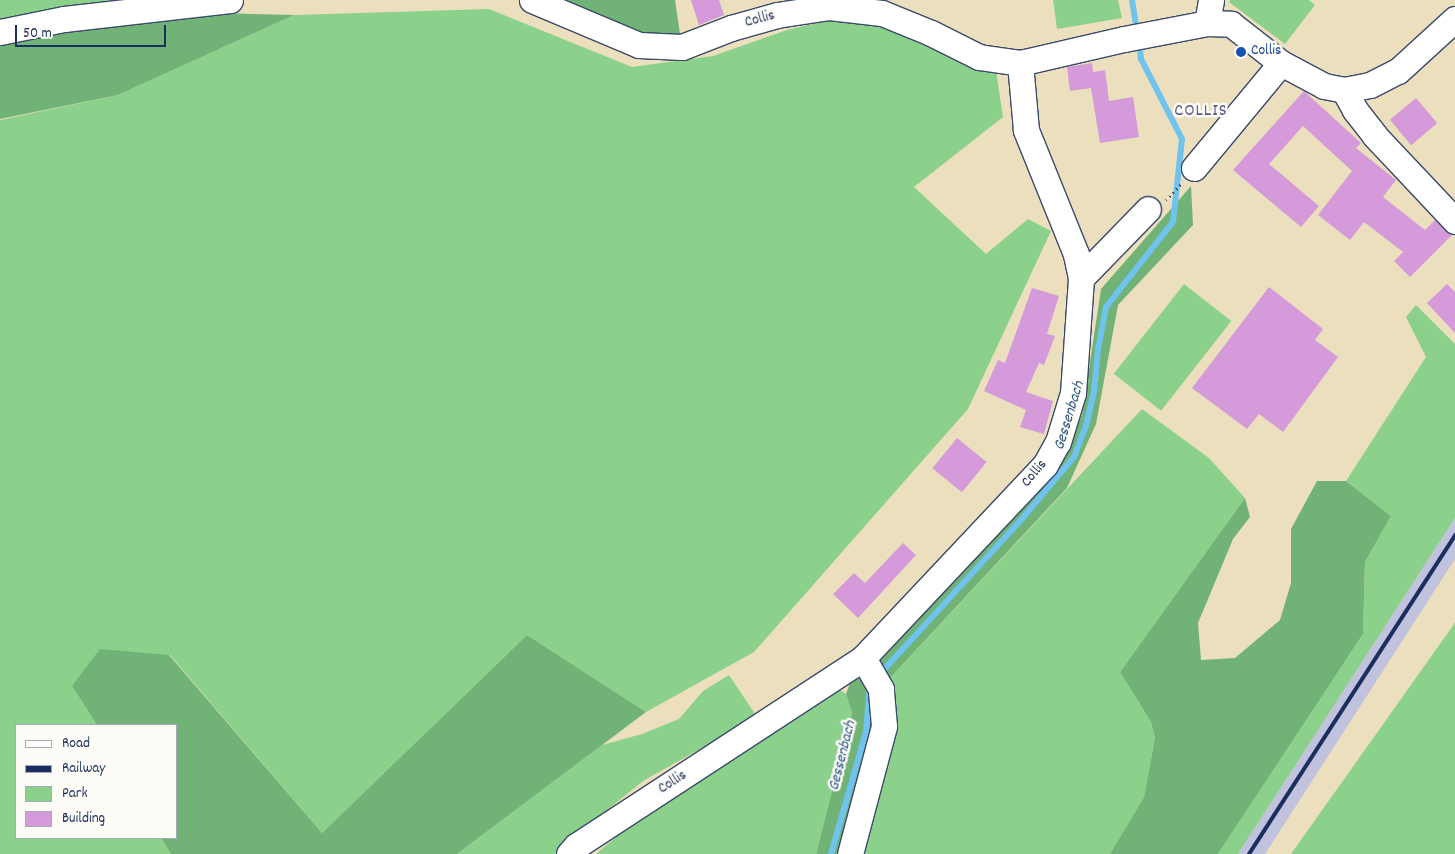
<!DOCTYPE html>
<html>
<head>
<meta charset="utf-8">
<style>
  body { margin:0 }
  #map { position:relative; width:1455px; height:854px; overflow:hidden; background:#ecdfbe; font-family:Dekko,sans-serif }
  div>[style] { position:absolute }
  [style*='--x'] { left:calc(var(--x)*1px); top:calc(var(--y)*1px); width:calc(var(--w)*1px); rotate:calc(var(--a)*1deg) }
  .industrial>* { inset:0; background:#c1c2dd }
  .green>* { inset:0; background:#8cd18b; transform-origin:0 0 }
  .forest>* { inset:0; background:#71b377 }
  .stream>* { height:6px; margin:-3px; padding:0 3px; transform-origin:3px; border-radius:3px; background:#6fc3ec }
  .building>* { inset:0; background:#d49ad9; transform-origin:0 0 }
  .path>* { height:3px; margin-top:-1.5px; transform-origin:0; background:repeating-linear-gradient(90deg,#3a496c 0 1px,transparent 0 5px) }
  .roads { filter:drop-shadow(1px 0 #3a496c) drop-shadow(-1px 0 #3a496c) drop-shadow(0 1px #3a496c) drop-shadow(0 -1px #3a496c) }
  .minor>* { height:25px; margin:-12.5px; padding:0 12.5px; transform-origin:12.5px; border-radius:12.5px; background:#fff }
  .rail>* { height:4px; margin:-2px; padding:0 2px; transform-origin:2px; border-radius:2px; background:#1b2f5e }
  .dots>* { width:14px; height:14px; translate:-50% -50%; box-sizing:border-box; border:2px solid #fdfcf7; border-radius:50% }
  span { translate:-50% -50%; white-space:nowrap; text-align:center; line-height:1.15; -webkit-text-stroke:5px #fdfcf7; paint-order:stroke }
  .street-label { font-size:15px; color:#1b2f5e }
  .transit-label { font-size:15px; color:#164399 }
  .left { translate:0 -50%; text-align:left }
  .water-label { font-size:16px; color:#345b89; font-style:italic }
  .quarter-label { font-size:18px; color:#5c5489; letter-spacing:1px }
  .legend { position:absolute; left:15px; top:724px; width:162px; height:115px; box-sizing:border-box; background:#fdfcf7; border:1px solid #a3aaba; margin:0; padding:6px 9px; list-style:none; font-size:15px; color:#1b2f5e }
  .legend li { display:flex; align-items:center; gap:10px; height:25px }
  .legend b { width:25px; border:1px solid #a3aaba }
  .scale { position:absolute; left:15px; top:25px; width:151px; height:22px; box-sizing:border-box; border:2px solid #1b2f5e; border-top:0; padding-left:6px; font-size:15px; line-height:18px; white-space:nowrap; color:#1b2f5e; -webkit-text-stroke:4px #fdfcf7; paint-order:stroke }
</style>
</head>
<body>
<div id="map">
  <div class="industrial">
    <i style="clip-path:polygon(1455px 518px,1455px 559px,1265px 854px,1238px 854px)"></i>
  </div>
  <div class="green">
    <i style="clip-path:polygon(0 0,230px 0,0 32px)"></i>
    <i style="clip-path:polygon(1053px 0,1118px 0,1122px 18px,1057px 29px)"></i>
    <i style="clip-path:polygon(1230px 0,1309px 0,1315px 5px,1285px 44px,1229px 2px)"></i>
    <i style="clip-path:polygon(489px 9px,632px 67px,713px 56px,787px 30px,834px 19px,880px 22px,996px 70px,1003px 117px,914px 187px,986px 254px,1028px 219px,1051px 231px,968px 409px,754px 652px,646px 712px,527px 635px,322px 833px,170px 655px,72px 686px,97px 725px,16px 725px,16px 838px,161px 838px,171px 854px,0 854px,0 120px,118px 95px,294px 15px)"></i>
    <i style="left:1184px;top:284px;width:60px;height:114px;rotate:38deg"></i>
    <i style="clip-path:polygon(1416px 305px,1455px 344px,1455px 518px,1238px 854px,1218px 854px,1363px 634px,1365px 562px,1391px 516px,1346px 481px,1426px 357px,1406px 317px)"></i>
    <i style="clip-path:polygon(1142px 409px,1209px 458px,1245px 498px,1120px 672px,1151px 722px,1155px 738px,1144px 797px,1110px 854px,856px 854px,889px 679px)"></i>
    <i style="clip-path:polygon(1455px 622px,1455px 854px,1291px 854px,1452px 627px)"></i>
    <i style="clip-path:polygon(729px 675px,757px 717px,643px 781px,569px 841px,556px 854px,457px 854px,602px 745px,642px 734px,679px 719px,703px 691px)"></i>
    <i style="clip-path:polygon(840px 690px,846px 694px,852px 711px,816px 854px,596px 854px,635px 821px,741px 751px)"></i>
  </div>
  <div class="forest">
    <i style="clip-path:polygon(532px 0,675px 0,682px 47px)"></i>
    <i style="clip-path:polygon(215px 13px,294px 15px,118px 95px,0 119px,0 44px,68px 30px)"></i>
    <i style="clip-path:polygon(1191px 186px,1193px 225px,1118px 305px,1096px 424px,1067px 488px,889px 679px,877px 664px,1056px 470px,1082px 415px,1101px 289px)"></i>
    <i style="clip-path:polygon(1317px 481px,1346px 481px,1391px 516px,1365px 562px,1363px 634px,1218px 854px,1110px 854px,1144px 797px,1155px 738px,1151px 722px,1120px 672px,1245px 498px,1250px 517px,1233px 539px,1198px 623px,1201px 660px,1235px 658px,1280px 620px,1291px 583px,1291px 529px)"></i>
    <i style="clip-path:polygon(527px 635px,646px 712px,457px 854px,171px 854px,161px 838px,176px 838px,176px 725px,97px 725px,72px 686px,100px 649px,169px 655px,322px 833px)"></i>
    <i style="clip-path:polygon(863px 678px,872px 697px,875px 722px,845px 854px,816px 854px,852px 712px,846px 694px,851px 680px)"></i>
  </div>
  <div class="stream">
    <i style="--x:1132;--y:0;--w:31;--a:81"></i>
    <i style="--x:879;--y:675;--w:210;--a:-47.5"></i>
    <i style="--x:1021;--y:520;--w:82;--a:-49.9"></i>
    <i style="--x:1074;--y:457;--w:33;--a:-69"></i>
    <i style="--x:1086;--y:426;--w:35;--a:-77"></i>
    <i style="--x:1094;--y:392;--w:43;--a:-84.7"></i>
    <i style="--x:1098;--y:349;--w:43;--a:-79.2"></i>
    <i style="--x:1106;--y:307;--w:108;--a:-51.8"></i>
    <i style="--x:1173;--y:222;--w:83;--a:-83.8"></i>
    <i style="--x:1182;--y:139;--w:90;--a:-117.1"></i>
    <i style="--x:1141;--y:59;--w:18;--a:-96"></i>
    <i style="--x:831;--y:854;--w:127;--a:-74"></i>
    <i style="--x:866;--y:732;--w:48;--a:-85.2"></i>
  </div>
  <div class="building">
    <i style="clip-path:polygon(691px 0,719px 0,724px 15px,699px 25px)"></i>
    <i style="clip-path:polygon(1092px 63px,1093px 72px,1105px 70px,1109px 101px,1133px 97px,1139px 137px,1100px 143px,1091px 88px,1070px 91px,1067px 67px)"></i>
    <i style="clip-path:polygon(1304px 91px,1361px 143px,1356px 148px,1396px 180px,1383px 197px,1425px 230px,1435px 220px,1452px 235px,1410px 277px,1394px 261px,1403px 252px,1364px 222px,1350px 240px,1318px 215px,1352px 171px,1303px 126px,1269px 164px,1319px 206px,1301px 227px,1233px 170px)"></i>
    <i style="left:1416px;top:98px;width:33px;height:34px;rotate:50deg"></i>
    <i style="clip-path:polygon(1447px 284px,1455px 292px,1455px 333px,1427px 303px)"></i>
    <i style="clip-path:polygon(1269px 287px,1323px 329px,1315px 340px,1338px 357px,1283px 432px,1259px 414px,1247px 429px,1192px 388px)"></i>
    <i style="clip-path:polygon(1032px 288px,1059px 296px,1047px 334px,1055px 336px,1044px 365px,1039px 363px,1026px 392px,1053px 401px,1044px 434px,1020px 427px,1026px 410px,984px 391px,998px 360px,1005px 363px)"></i>
    <i style="left:957px;top:438px;width:38px;height:39px;rotate:39deg"></i>
    <i style="clip-path:polygon(903px 543px,916px 555px,858px 618px,833px 594px,854px 573px,865px 583px)"></i>
  </div>
  <div class="path">
    <i style="--x:1166;--y:200;--w:22;--a:-47"></i>
  </div>
  <div class="roads">
    <div class="minor">
      <i style="--x:532;--y:0;--w:116;--a:22.8"></i>
      <i style="--x:639;--y:45;--w:43;--a:2.7"></i>
      <i style="--x:682;--y:47;--w:53;--a:-21.2"></i>
      <i style="--x:731;--y:28;--w:48;--a:-15.8"></i>
      <i style="--x:777;--y:15;--w:53;--a:-8.7"></i>
      <i style="--x:829;--y:7;--w:53;--a:6.5"></i>
      <i style="--x:882;--y:13;--w:53;--a:22.2"></i>
      <i style="--x:931;--y:33;--w:54;--a:26.6"></i>
      <i style="--x:979;--y:57;--w:41;--a:8.3"></i>
      <i style="--x:1020;--y:63;--w:107;--a:-13"></i>
      <i style="--x:1124;--y:39;--w:85;--a:-10.9"></i>
      <i style="--x:1207;--y:23;--w:24;--a:2"></i>
      <i style="--x:1231;--y:24;--w:63;--a:38"></i>
      <i style="--x:1281;--y:63;--w:49;--a:28.1"></i>
      <i style="--x:1324;--y:86;--w:20;--a:11"></i>
      <i style="--x:1344;--y:90;--w:26;--a:-11"></i>
      <i style="--x:1370;--y:85;--w:31;--a:-27"></i>
      <i style="--x:1398;--y:71;--w:77;--a:-42.4"></i>
      <i style="--x:1207;--y:23;--w:23;--a:-80"></i>
      <i style="--x:0;--y:32;--w:65;--a:-11.5"></i>
      <i style="--x:64;--y:19;--w:167;--a:-6.5"></i>
      <i style="--x:1344;--y:90;--w:23;--a:61"></i>
      <i style="--x:1355;--y:110;--w:33;--a:52"></i>
      <i style="--x:1375;--y:136;--w:117;--a:46.7"></i>
      <i style="--x:1194;--y:168;--w:136;--a:-50.4"></i>
      <i style="--x:1081;--y:278;--w:96;--a:-45.8"></i>
      <i style="--x:569;--y:854;--w:11;--a:-49"></i>
      <i style="--x:576;--y:846;--w:343;--a:-33.2"></i>
      <i style="--x:863;--y:658;--w:265;--a:-46.7"></i>
      <i style="--x:1045;--y:465;--w:26;--a:-61"></i>
      <i style="--x:1058;--y:442;--w:51;--a:-73"></i>
      <i style="--x:1073;--y:393;--w:115;--a:-86"></i>
      <i style="--x:1081;--y:278;--w:25;--a:-102"></i>
      <i style="--x:1076;--y:254;--w:134;--a:-112"></i>
      <i style="--x:1026;--y:130;--w:67;--a:-95.1"></i>
      <i style="--x:850;--y:854;--w:132;--a:-75.1"></i>
      <i style="--x:884;--y:726;--w:37;--a:-95"></i>
      <i style="--x:881;--y:689;--w:36;--a:-120"></i>
    </div>
  </div>
  <div class="rail">
    <i style="--x:1249;--y:854;--w:380;--a:-57.1"></i>
  </div>
  <div class="dots">
    <i style="left:1241px;top:52px;background:#1a4fb4"></i>
  </div>
  <div class="street-label">
    <span style="left:760px;top:20px;rotate:-15deg">Collis</span>
    <span style="left:1035px;top:474px;rotate:-50deg">Collis</span>
    <span style="left:673px;top:783px;rotate:-33deg">Collis</span>
  </div>
  <div class="transit-label">
    <span class="left" style="left:1251px;top:52px">Collis</span>
  </div>
  <div class="water-label">
    <span style="left:1070px;top:416px;rotate:-73deg">Gessenbach</span>
    <span style="left:843px;top:756px;rotate:-76deg">Gessenbach</span>
  </div>
  <div class="quarter-label">
    <span style="left:1201px;top:112px">COLLIS</span>
  </div>
  <ul class="legend">
  <li><b style="height:6px;background:#fff"></b>Road</li>
  <li><b style="height:6px;background:#1b2f5e"></b>Railway</li>
  <li><b style="height:14px;background:#8cd18b"></b>Park</li>
  <li><b style="height:14px;background:#d49ad9"></b>Building</li>
  </ul>
  <div class="scale">50 m</div>
</div>
</body>
</html>
